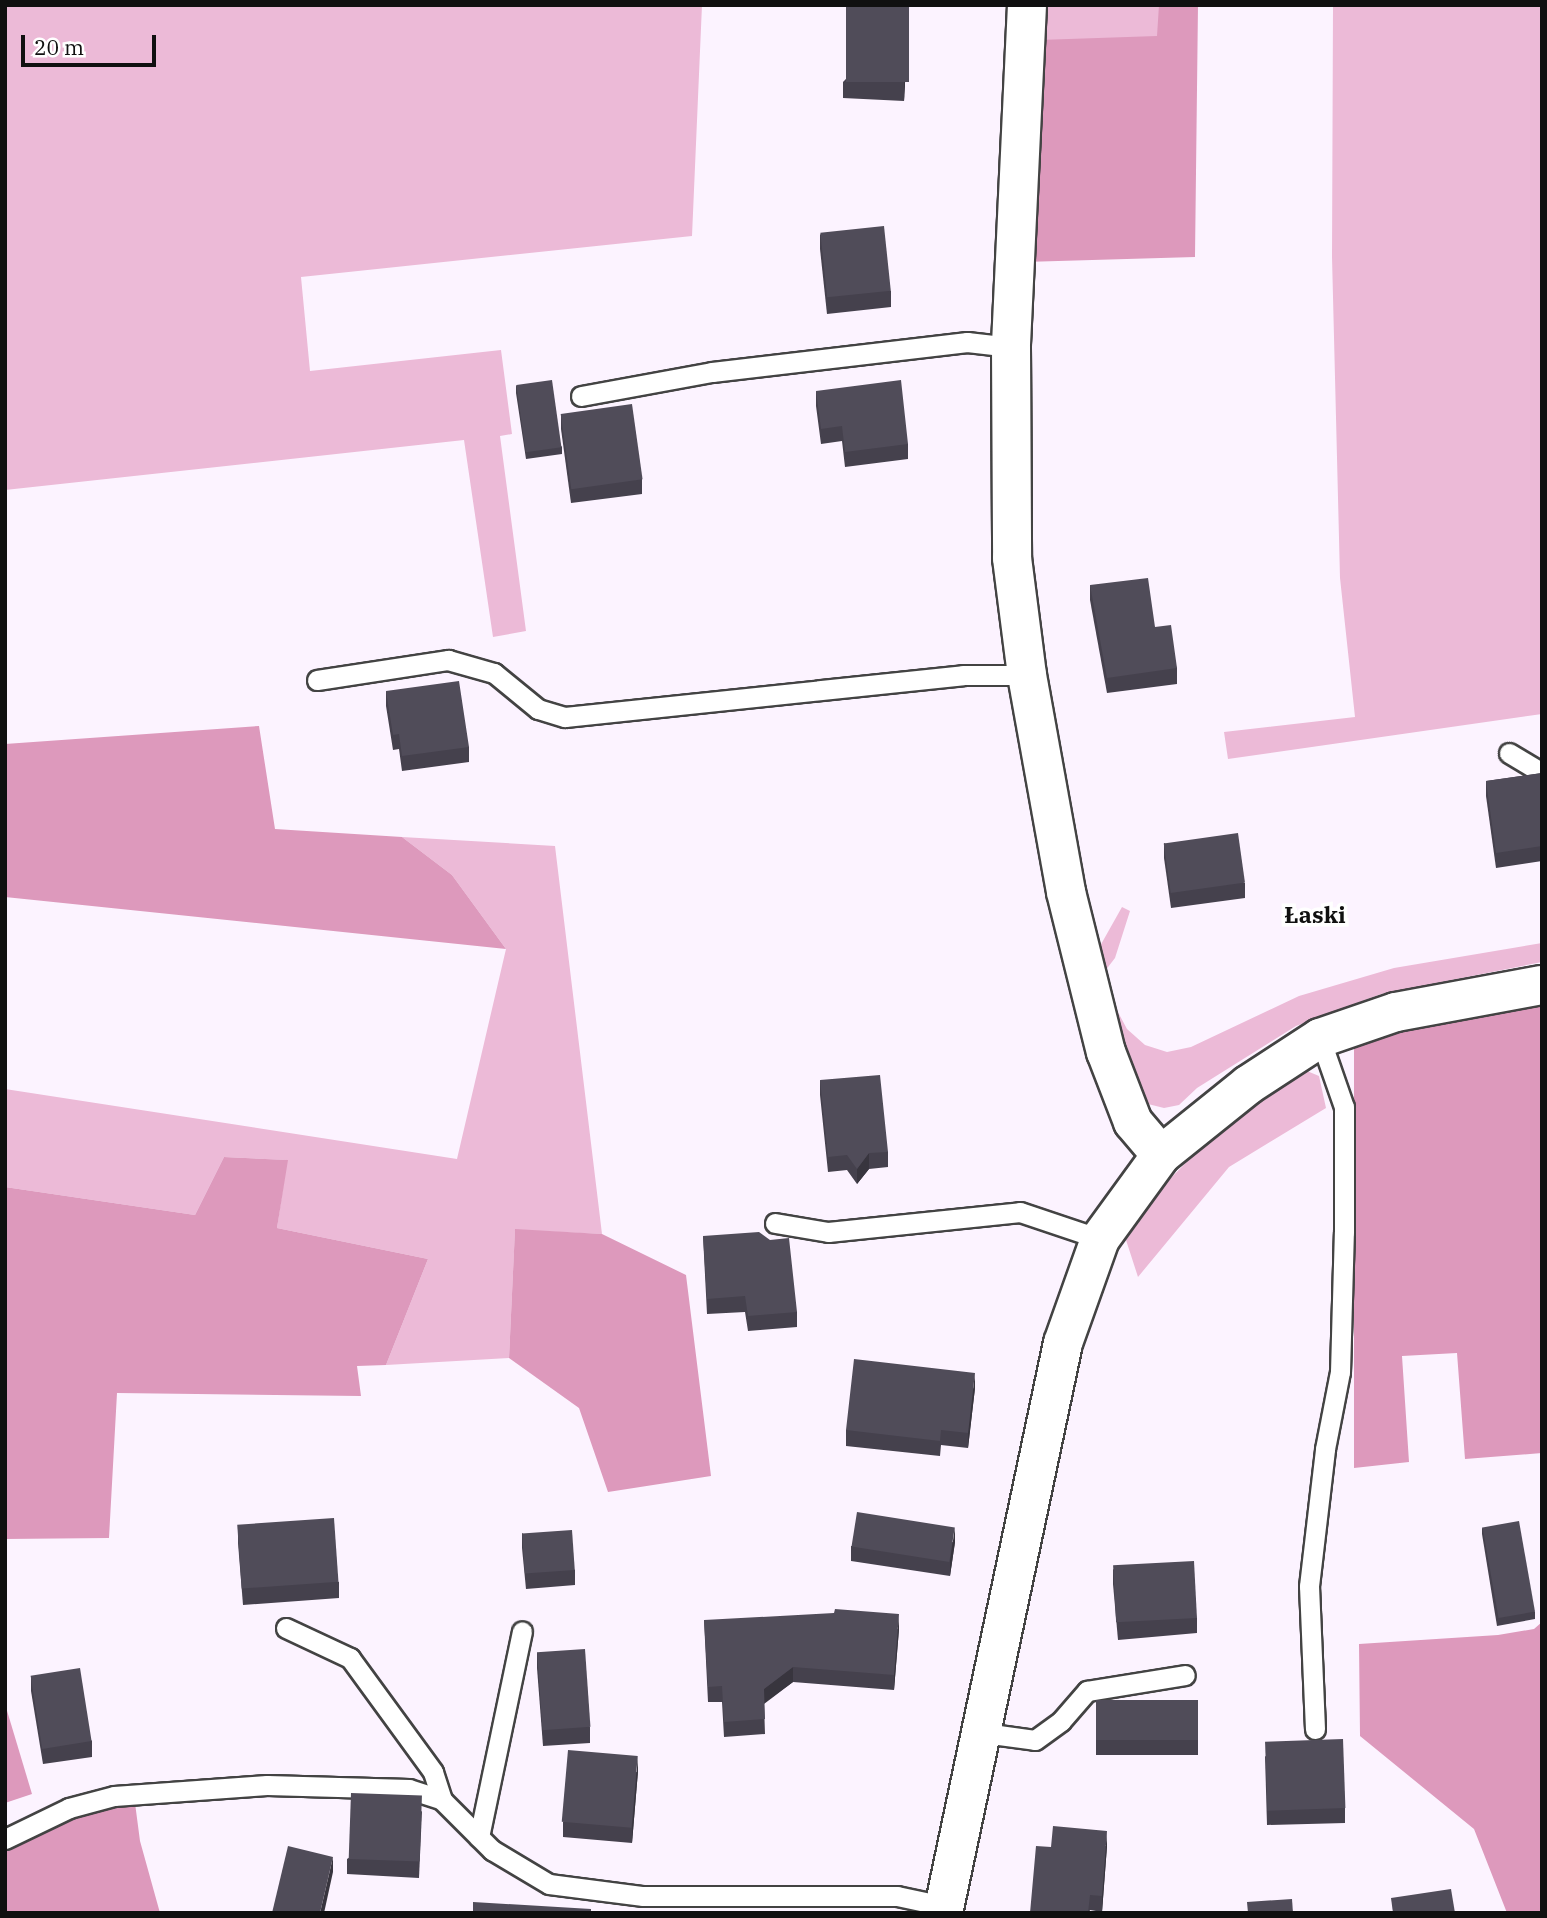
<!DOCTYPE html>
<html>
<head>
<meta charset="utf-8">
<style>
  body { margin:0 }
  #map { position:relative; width:1547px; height:1918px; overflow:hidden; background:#fcf3ff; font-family:"IBM Plex Serif",serif }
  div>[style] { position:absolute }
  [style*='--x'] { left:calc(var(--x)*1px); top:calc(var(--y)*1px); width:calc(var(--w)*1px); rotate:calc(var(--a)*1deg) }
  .green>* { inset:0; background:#ecbad7; transform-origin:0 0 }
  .forest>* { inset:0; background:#dd99bc }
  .roads { filter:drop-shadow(2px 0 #434343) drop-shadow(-2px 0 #434343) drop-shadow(0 2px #434343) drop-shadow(0 -2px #434343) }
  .service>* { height:19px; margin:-9.5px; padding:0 9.5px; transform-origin:9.5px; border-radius:9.5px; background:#fff }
  .minor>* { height:38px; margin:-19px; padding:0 19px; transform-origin:19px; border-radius:19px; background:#fff }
  .tertiary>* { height:38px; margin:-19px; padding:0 19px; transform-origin:19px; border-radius:19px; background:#fff }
  .wall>* { inset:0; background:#45414d; transform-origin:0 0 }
  .shaded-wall>* { inset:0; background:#38353e }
  .building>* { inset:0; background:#504c59; transform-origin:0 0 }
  span { translate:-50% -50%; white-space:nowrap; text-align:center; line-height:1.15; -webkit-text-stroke:7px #fff; paint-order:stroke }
  .quarter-label { font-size:23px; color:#101010; font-weight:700 }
  .frame { position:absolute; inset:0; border:7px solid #101010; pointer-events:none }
  .scale { position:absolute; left:21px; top:35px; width:135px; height:32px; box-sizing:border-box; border:4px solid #101010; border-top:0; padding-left:9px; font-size:21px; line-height:24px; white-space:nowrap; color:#101010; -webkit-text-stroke:5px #fff; paint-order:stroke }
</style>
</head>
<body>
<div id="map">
  <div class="green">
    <i style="clip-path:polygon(5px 5px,702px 5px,692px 236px,301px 277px,310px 371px,501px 350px,512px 434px,500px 436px,526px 631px,493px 637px,464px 440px,5px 490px)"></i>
    <i style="left:1040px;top:5px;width:119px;height:35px"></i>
    <i style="clip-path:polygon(1333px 5px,1542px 5px,1542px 714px,1228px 759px,1224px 732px,1355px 717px,1340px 578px,1332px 257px)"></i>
    <i style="clip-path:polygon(402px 837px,555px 846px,602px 1234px,515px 1230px,509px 1358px,386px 1365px,428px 1259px,277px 1228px,287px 1160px,224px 1157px,195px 1215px,5px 1187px,5px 1089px,457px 1159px,506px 949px,452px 875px)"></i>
    <i style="clip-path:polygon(1122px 907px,1130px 911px,1115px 958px,1105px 971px,1112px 1001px,1127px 1029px,1145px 1045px,1167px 1052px,1191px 1047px,1299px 996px,1394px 968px,1542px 943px,1542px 962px,1381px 994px,1296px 1026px,1197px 1088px,1179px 1105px,1164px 1108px,1148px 1104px,1135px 1092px,1095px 955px)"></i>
    <i style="clip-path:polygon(1307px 1071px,1319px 1076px,1326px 1108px,1229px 1167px,1138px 1277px,1126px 1240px,1167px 1182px,1213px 1135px)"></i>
  </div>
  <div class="forest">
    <i style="clip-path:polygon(1159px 5px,1198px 5px,1195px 257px,1024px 262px,1039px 40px,1157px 36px)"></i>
    <i style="clip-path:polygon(259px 726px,275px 829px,402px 837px,452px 875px,506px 949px,5px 897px,5px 744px)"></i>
    <i style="clip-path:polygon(1542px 1006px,1542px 1453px,1465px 1459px,1457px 1353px,1402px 1356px,1409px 1462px,1354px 1468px,1354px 1048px,1398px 1030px)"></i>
    <i style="clip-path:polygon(224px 1157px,288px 1160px,277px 1228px,428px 1259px,386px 1365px,357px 1366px,361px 1396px,117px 1393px,109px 1538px,5px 1539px,5px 1187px,195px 1215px)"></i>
    <i style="clip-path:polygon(515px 1229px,602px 1234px,686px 1275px,711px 1476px,608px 1492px,579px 1408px,509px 1358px)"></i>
    <i style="clip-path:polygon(1542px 1622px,1542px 1913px,1507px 1913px,1474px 1829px,1360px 1736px,1359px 1644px,1498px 1635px,1534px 1629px)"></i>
    <i style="clip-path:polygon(5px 1704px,32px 1794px,5px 1803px)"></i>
    <i style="clip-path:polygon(135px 1803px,140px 1841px,160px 1913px,5px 1913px,5px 1851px,81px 1816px)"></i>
  </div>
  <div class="roads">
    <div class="service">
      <i style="--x:581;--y:396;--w:133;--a:-10.4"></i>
      <i style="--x:712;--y:372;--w:257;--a:-6.7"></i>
      <i style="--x:967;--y:342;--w:44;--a:6.5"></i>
      <i style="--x:317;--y:680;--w:133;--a:-8.7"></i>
      <i style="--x:448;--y:660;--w:48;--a:15.8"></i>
      <i style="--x:494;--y:673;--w:57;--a:39.3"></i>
      <i style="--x:538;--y:709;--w:28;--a:17"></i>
      <i style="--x:565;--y:717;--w:400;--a:-6"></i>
      <i style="--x:963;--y:675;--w:64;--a:0"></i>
      <i style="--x:1509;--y:753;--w:39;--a:31"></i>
      <i style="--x:775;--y:1223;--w:54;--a:9.6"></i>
      <i style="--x:828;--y:1232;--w:193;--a:-5.9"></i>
      <i style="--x:1020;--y:1212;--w:84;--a:18.6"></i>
      <i style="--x:286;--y:1628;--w:71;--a:25.1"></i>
      <i style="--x:350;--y:1658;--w:141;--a:53.9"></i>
      <i style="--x:433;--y:1772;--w:29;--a:72"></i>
      <i style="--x:1315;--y:1729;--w:143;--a:-92.4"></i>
      <i style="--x:1309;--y:1586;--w:138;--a:-83.3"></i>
      <i style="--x:1325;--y:1449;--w:78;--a:-79"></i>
      <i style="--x:1340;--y:1372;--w:140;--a:-88.4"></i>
      <i style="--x:1344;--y:1232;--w:125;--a:-90"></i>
      <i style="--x:1344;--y:1107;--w:73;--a:-109.2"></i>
      <i style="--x:984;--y:1733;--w:51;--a:7.8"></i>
      <i style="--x:1035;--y:1740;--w:32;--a:-36"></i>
      <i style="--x:1061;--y:1721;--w:40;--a:-49"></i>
      <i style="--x:1087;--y:1691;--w:99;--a:-9.3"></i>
      <i style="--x:479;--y:1837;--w:210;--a:-78.2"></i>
      <i style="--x:5;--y:1839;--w:71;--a:-25.8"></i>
      <i style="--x:69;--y:1808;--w:47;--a:-14.9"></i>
      <i style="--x:114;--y:1796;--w:153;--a:-4.1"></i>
      <i style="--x:267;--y:1785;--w:142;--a:1.6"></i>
      <i style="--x:409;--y:1789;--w:35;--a:18"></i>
      <i style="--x:442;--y:1800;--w:71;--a:45"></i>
      <i style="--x:492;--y:1850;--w:66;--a:30.8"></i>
      <i style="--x:549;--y:1884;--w:95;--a:7.3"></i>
      <i style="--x:643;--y:1896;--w:254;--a:0"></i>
      <i style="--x:897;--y:1896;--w:48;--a:12"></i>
    </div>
    <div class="minor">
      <i style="--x:1027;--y:5;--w:342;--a:92.7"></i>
      <i style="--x:1011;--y:347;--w:211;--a:89.7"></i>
      <i style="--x:1012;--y:558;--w:118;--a:82.7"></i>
      <i style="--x:1027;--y:675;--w:220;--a:79.8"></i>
      <i style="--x:1066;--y:892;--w:165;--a:76"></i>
      <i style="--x:1106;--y:1052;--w:75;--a:68.9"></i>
      <i style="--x:1133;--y:1122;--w:43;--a:49.7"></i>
    </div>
    <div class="tertiary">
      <i style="--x:943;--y:1913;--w:582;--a:-78.11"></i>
      <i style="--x:1063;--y:1343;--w:110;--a:-70.4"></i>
      <i style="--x:1100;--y:1239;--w:104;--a:-54"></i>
      <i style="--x:1161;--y:1155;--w:112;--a:-38.8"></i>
      <i style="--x:1248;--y:1085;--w:86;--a:-33.1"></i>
      <i style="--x:1320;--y:1038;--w:80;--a:-18.9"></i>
      <i style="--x:1396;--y:1012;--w:148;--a:-10.5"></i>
    </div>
  </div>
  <div class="wall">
    <i style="clip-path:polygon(909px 13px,904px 101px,843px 98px,843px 82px)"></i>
    <i style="clip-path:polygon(820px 234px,891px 291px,891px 307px,827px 314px,820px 249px)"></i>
    <i style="clip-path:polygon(516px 385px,562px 447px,562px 454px,526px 459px,516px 393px)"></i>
    <i style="clip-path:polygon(816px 391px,908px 444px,908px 459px,845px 467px,842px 441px,821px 444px,816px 406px)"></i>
    <i style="clip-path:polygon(561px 414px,642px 479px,642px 494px,571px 503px,561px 429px)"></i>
    <i style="clip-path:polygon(1090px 585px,1155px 627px,1177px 668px,1177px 684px,1107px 693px,1090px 600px)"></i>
    <i style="clip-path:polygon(386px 691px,469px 747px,469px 762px,402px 771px,399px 749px,393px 750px,386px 706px)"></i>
    <i style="clip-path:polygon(1542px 773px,1542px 861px,1496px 868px,1486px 796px,1486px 781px)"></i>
    <i style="clip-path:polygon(1164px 843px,1245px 883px,1245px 898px,1171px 908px,1164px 858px)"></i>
    <i style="clip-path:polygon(820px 1080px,888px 1152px,888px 1167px,869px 1169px,857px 1184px,847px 1170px,828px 1172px,820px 1095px)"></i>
    <i style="clip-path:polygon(703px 1236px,797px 1312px,797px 1327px,748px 1331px,745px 1312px,707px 1314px)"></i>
    <i style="clip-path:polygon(975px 1388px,968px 1448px,941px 1445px,940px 1456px,846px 1446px,846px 1430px)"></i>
    <i style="clip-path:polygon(1482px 1527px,1535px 1612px,1535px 1619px,1497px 1626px,1482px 1534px)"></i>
    <i style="clip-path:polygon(238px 1528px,339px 1582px,339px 1598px,243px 1605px,238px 1543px)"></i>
    <i style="clip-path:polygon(522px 1533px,575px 1570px,575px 1585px,526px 1589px,522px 1548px)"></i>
    <i style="clip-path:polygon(955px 1542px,950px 1576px,851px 1561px,851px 1546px)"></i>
    <i style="clip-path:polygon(1113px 1569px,1197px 1618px,1197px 1633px,1118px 1640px,1113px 1584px)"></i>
    <i style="clip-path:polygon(704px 1620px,899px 1629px,894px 1690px,793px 1682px,764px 1703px,765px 1734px,724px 1737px,722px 1702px,708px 1702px)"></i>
    <i style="clip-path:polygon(537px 1652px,590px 1727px,590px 1743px,543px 1746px,537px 1668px)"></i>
    <i style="clip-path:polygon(31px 1676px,92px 1741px,92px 1757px,43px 1764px,31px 1691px)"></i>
    <i style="left:1096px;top:1700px;width:102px;height:55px"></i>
    <i style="clip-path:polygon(1265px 1756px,1345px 1808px,1345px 1823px,1267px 1825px)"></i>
    <i style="clip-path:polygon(638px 1771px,632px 1843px,563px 1837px,563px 1822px)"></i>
    <i style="clip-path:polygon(422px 1811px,419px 1878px,347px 1874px,347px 1859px)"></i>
    <i style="clip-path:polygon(1107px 1846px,1102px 1912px,1090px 1910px,1089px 1913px,1030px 1913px,1051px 1847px)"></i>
  </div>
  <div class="shaded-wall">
    <i style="clip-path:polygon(909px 5px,909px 13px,904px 101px,904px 86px)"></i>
    <i style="clip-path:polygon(869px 1153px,869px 1169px,857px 1184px,857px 1169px)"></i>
    <i style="clip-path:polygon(975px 1373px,975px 1388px,968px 1448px,968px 1433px)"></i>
    <i style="clip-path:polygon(955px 1527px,955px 1542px,950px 1576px,950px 1561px)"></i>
    <i style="clip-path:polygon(899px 1614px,899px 1629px,894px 1690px,894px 1675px)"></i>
    <i style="clip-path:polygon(793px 1667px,793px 1682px,764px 1704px,764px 1689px)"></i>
    <i style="clip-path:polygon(638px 1756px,638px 1771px,632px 1843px,632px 1828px)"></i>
    <i style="clip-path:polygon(1107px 1831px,1107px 1846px,1102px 1912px,1102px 1896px)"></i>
    <i style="clip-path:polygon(333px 1857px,333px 1872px,324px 1913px,320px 1913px)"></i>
  </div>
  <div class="building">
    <i style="left:846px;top:5px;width:63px;height:77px"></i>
    <i style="left:884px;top:226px;width:65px;height:64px;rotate:84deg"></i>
    <i style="left:552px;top:380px;width:68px;height:36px;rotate:82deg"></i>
    <i style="clip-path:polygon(901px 380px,908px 444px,845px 452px,842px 426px,821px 429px,816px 391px)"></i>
    <i style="left:632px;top:404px;width:76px;height:72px;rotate:82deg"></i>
    <i style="clip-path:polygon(1148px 578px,1155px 627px,1171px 625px,1177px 668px,1107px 678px,1090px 585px)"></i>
    <i style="clip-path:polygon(459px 681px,469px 747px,402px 756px,399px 734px,393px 735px,386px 691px)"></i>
    <i style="clip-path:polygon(1542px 773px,1542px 846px,1496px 853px,1486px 781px)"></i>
    <i style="left:1238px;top:833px;width:50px;height:75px;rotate:82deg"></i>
    <i style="clip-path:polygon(880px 1075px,888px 1152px,869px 1153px,857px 1169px,847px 1155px,828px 1157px,820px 1080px)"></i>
    <i style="clip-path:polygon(759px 1232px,770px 1240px,789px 1238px,797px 1312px,748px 1316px,745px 1296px,707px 1299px,703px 1236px)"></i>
    <i style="clip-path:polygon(854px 1359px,975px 1373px,968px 1433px,941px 1430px,940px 1441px,846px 1430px)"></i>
    <i style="left:857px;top:1512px;width:99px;height:35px;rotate:9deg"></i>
    <i style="left:334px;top:1518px;width:64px;height:97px;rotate:86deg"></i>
    <i style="left:1519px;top:1521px;width:92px;height:37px;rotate:80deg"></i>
    <i style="left:572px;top:1530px;width:40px;height:50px;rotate:86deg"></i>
    <i style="left:1194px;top:1561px;width:57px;height:81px;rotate:87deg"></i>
    <i style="clip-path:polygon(835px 1609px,899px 1614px,894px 1675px,793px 1667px,764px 1689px,765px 1719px,724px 1722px,722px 1686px,708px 1687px,704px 1620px,834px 1613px)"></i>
    <i style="left:585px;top:1649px;width:78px;height:48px;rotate:86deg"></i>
    <i style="left:80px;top:1668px;width:74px;height:50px;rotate:81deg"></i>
    <i style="left:1096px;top:1700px;width:102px;height:40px"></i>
    <i style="left:1343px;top:1739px;width:69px;height:78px;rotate:88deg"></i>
    <i style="left:568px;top:1750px;width:70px;height:72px;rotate:5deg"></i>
    <i style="left:351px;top:1793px;width:71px;height:66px;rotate:2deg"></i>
    <i style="clip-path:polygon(1053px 1826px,1107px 1831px,1102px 1896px,1090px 1895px,1088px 1913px,1030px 1913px,1036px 1846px,1051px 1847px)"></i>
    <i style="clip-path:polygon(288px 1846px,333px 1857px,320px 1913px,272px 1913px)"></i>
    <i style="clip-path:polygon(1451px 1889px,1455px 1913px,1393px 1913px,1391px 1898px)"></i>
    <i style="clip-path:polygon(1292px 1899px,1293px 1913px,1248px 1913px,1247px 1902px)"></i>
    <i style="clip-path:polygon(473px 1902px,591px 1909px,591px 1913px,473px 1913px)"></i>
  </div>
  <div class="quarter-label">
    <span style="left:1315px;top:914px">Łaski</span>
  </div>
  <div class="frame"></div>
  <div class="scale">20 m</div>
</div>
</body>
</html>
